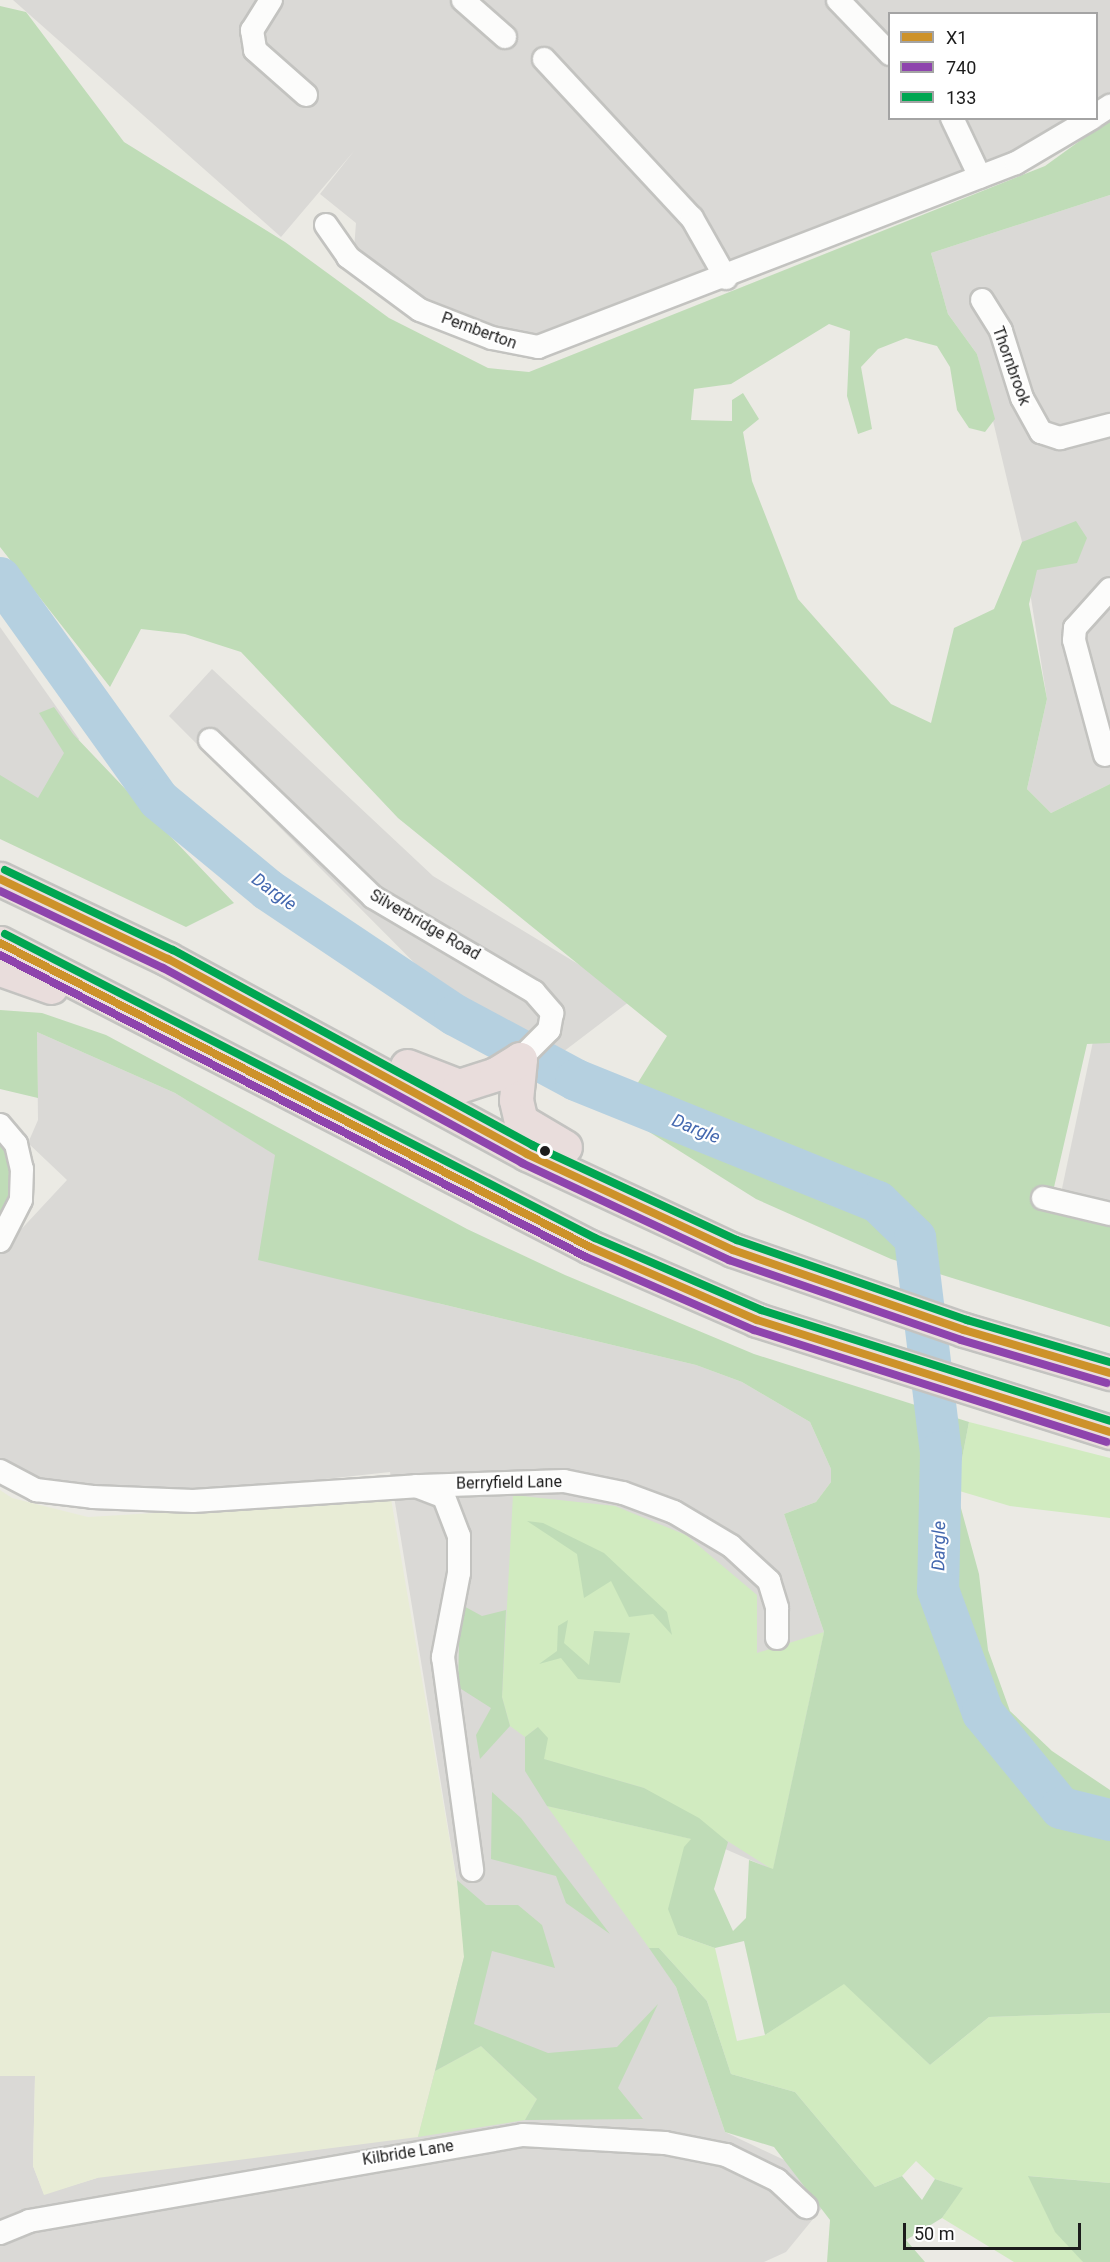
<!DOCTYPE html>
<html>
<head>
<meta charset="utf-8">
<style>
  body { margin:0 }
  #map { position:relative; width:1110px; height:2262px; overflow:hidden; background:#ebeae4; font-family:Roboto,sans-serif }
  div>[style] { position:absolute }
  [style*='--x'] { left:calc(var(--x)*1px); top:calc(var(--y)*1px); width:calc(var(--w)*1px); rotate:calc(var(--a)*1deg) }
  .residential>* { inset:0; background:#dad9d6 }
  .farmland>* { inset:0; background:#e8ecd6 }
  .grass>* { inset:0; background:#d1ebc0 }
  .forest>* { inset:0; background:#bfdcb7 }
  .river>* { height:42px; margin:-21px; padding:0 21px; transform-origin:21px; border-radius:21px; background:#b5d0e0 }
  .roads { filter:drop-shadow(2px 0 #c3c3c0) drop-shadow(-2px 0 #c3c3c0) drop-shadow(0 2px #c3c3c0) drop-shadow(0 -2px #c3c3c0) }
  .street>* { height:22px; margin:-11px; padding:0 11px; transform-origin:11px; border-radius:11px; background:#fcfcfb }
  .highway>* { height:33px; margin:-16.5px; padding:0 16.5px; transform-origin:16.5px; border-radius:16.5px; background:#e9dddc }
  .bus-1>* { height:8px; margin:-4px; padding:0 4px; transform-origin:4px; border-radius:4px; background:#cd922a }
  .bus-2>* { height:8px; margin:-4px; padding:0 4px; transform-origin:4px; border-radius:4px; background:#8e44ad }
  .bus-3>* { height:8px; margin:-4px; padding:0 4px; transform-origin:4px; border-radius:4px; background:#00a651 }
  .dots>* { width:16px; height:16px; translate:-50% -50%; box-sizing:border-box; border:3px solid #fff; border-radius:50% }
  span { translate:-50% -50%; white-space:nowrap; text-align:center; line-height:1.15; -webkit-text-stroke:4.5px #fff; paint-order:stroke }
  .street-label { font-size:16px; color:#1c1c1c }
  .water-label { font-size:18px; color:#4468af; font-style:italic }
  .legend { position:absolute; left:888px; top:12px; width:210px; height:108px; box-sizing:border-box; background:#fff; border:2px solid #a4a4a4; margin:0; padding:8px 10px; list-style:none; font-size:18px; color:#1c1c1c }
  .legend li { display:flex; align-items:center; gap:12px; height:30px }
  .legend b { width:30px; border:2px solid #a4a4a4 }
  .scale { position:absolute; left:903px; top:2223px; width:178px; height:27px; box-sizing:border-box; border:3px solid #1c1c1c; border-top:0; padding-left:8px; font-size:18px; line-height:21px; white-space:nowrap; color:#1c1c1c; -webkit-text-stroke:4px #fff; paint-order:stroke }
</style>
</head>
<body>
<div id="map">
  <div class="residential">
    <i style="clip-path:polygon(13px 0,1110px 0,1110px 94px,1097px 104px,1096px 14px,890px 14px,890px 118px,1075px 119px,1041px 140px,538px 336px,510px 334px,420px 296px,354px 249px,356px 223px,320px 194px,354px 151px,281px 237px)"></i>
    <i style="clip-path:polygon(1110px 195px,1110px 784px,1051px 813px,1027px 789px,1047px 699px,1022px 542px,977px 354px,948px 314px,931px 253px)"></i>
    <i style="clip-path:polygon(0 627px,79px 739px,30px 827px,0 813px)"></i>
    <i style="clip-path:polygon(212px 669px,433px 876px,634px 998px,534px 1074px,499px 1048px,169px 716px)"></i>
    <i style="clip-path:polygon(1099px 1013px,1110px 1016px,1110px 1231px,1056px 1217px)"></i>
    <i style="clip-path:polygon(37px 1032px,175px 1093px,276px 1155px,269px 1206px,437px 1303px,696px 1365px,742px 1382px,810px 1422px,831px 1469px,831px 1482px,816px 1502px,784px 1514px,824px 1632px,773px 1870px,535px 1766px,676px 1987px,725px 2132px,814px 2174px,827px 2202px,786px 2252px,764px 2262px,0 2262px,0 2076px,35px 2076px,33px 2166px,44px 2194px,97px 2178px,462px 1912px,390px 1472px,242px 1488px,133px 1492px,38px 1478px,0 1459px,0 1252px,67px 1180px,28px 1143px,38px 1120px)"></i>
  </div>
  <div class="farmland">
    <i style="clip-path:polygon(0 1490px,12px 1498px,88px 1517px,391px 1499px,462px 1912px,464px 1957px,418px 2137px,97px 2178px,44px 2195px,33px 2166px,35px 2076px,0 2076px)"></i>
  </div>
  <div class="grass">
    <i style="clip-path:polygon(969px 1422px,1110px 1458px,1110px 1518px,1010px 1506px,956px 1490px)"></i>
    <i style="clip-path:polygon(513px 1495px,615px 1506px,686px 1535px,757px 1595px,757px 1653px,824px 1632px,773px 1870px,644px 1788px,543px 1759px,538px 1727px,525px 1737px,510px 1726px,502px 1697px)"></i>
    <i style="clip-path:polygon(547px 1806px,692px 1839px,678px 1935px,715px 1948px,737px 2041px,765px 2035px,844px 1983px,930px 2065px,989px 2017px,1110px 2013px,1110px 2183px,1029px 2176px,1055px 2231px,1079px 2252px,1083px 2262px,1014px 2262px,942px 2218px,962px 2188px,935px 2179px,916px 2161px,902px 2176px,875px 2187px,795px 2092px,731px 2074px,707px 2001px,659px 1948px,649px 1948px)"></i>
    <i style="clip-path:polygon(481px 2046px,537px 2099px,525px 2120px,418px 2137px,435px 2071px)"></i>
  </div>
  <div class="forest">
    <i style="clip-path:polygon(0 6px,26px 12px,124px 142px,285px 242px,389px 318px,488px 368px,529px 372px,1045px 166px,1110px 119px,1110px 195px,931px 253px,948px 314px,977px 354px,995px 419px,985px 432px,969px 428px,957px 410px,950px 367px,937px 346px,906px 338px,878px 349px,861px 367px,872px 429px,858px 434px,847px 396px,850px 331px,829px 324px,731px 384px,694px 389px,691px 420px,732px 421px,732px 400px,743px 393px,759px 419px,743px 432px,752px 481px,798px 599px,891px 704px,931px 723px,954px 628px,994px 609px,1022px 542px,1076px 521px,1087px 538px,1077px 563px,1037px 570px,1029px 604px,1047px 699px,1027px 789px,1051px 813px,1110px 784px,1110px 1043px,1087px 1044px,1049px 1209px,1110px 1225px,1110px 1327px,891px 1259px,756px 1199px,619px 1113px,667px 1036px,398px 818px,241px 652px,185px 634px,141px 629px,110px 687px,0 547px)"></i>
    <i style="clip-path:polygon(54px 707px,73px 734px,234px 903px,186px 927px,0 839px,0 775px,38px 798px,64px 753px,39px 713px)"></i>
    <i style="clip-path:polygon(0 1010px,42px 1013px,106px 1035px,467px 1229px,565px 1275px,754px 1354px,969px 1422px,956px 1490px,979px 1574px,988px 1650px,1010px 1711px,1052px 1751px,1110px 1790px,1110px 2013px,989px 2017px,930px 2065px,844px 1984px,765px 2035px,744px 1941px,715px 1948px,678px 1935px,668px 1909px,684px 1847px,691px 1839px,547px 1806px,525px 1771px,525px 1737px,538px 1727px,548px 1738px,544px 1759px,644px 1788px,699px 1818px,728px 1842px,714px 1889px,733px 1931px,746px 1918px,749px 1860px,773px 1869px,824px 1632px,784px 1514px,816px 1502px,831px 1482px,831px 1469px,810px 1422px,742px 1382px,696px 1365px,258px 1260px,275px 1155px,175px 1093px,37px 1032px,38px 1098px,0 1089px)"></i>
    <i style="clip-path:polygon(0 1145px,15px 1162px,15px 1185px,0 1213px)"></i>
    <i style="clip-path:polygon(527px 1521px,543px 1523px,604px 1553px,667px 1612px,672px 1635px,653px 1614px,629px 1617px,611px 1581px,584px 1598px,577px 1554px)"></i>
    <i style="clip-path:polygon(460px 1604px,482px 1616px,506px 1610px,502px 1697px,510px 1726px,480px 1759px,476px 1735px,491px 1708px,458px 1687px)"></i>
    <i style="clip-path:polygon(568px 1620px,564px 1643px,589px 1665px,594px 1631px,630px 1633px,620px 1683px,578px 1679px,561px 1658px,539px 1664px,557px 1651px,558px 1626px)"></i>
    <i style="clip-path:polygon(492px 1792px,521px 1818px,610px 1934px,566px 1903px,556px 1876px,491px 1859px)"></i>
    <i style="clip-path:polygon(457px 1880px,486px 1905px,518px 1905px,542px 1925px,555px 1968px,492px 1951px,474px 2024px,548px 2053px,617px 2047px,658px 2004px,618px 2088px,643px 2119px,525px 2120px,537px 2099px,481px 2046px,435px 2071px,464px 1957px)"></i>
    <i style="clip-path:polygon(649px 1948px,659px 1948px,707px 2001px,731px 2074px,795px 2092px,875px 2187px,902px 2176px,922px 2200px,935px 2179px,963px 2188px,942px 2218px,906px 2240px,925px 2262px,827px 2262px,830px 2220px,774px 2147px,725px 2132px,676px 1987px)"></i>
    <i style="clip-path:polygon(1028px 2176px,1110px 2183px,1110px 2262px,1083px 2262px,1055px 2232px)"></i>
  </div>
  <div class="river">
    <i style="--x:0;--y:578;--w:273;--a:54.4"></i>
    <i style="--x:159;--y:800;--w:141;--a:39.5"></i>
    <i style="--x:268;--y:890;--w:225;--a:33.8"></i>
    <i style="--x:455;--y:1015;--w:137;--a:28.2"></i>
    <i style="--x:576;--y:1080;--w:326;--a:22"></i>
    <i style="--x:878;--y:1202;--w:52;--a:44.2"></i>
    <i style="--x:915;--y:1238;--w:216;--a:83.1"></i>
    <i style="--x:941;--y:1452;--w:138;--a:91.2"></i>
    <i style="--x:938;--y:1590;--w:131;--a:69.9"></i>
    <i style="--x:983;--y:1713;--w:123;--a:50.6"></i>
    <i style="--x:1061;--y:1808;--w:50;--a:13.8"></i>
  </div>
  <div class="roads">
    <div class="street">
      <i style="--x:271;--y:0;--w:36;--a:122"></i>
      <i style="--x:252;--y:30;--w:20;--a:81"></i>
      <i style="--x:255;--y:50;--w:68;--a:41.4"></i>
      <i style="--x:463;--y:0;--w:56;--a:41.4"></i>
      <i style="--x:838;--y:0;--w:75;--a:46.1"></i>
      <i style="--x:544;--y:59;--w:217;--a:47.1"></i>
      <i style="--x:692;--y:218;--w:69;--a:60.5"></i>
      <i style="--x:1096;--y:115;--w:17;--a:-33"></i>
      <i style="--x:952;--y:118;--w:65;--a:64.6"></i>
      <i style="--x:326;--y:225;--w:39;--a:55"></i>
      <i style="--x:348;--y:257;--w:89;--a:36.4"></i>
      <i style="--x:420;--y:310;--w:77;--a:21.3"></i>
      <i style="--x:492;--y:338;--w:47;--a:11.1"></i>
      <i style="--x:538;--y:347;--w:512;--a:-21.05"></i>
      <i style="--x:1016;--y:163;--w:88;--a:-30.6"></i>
      <i style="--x:982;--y:300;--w:36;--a:58"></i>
      <i style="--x:1001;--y:331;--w:70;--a:72.6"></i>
      <i style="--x:1022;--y:398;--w:39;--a:61"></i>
      <i style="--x:1041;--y:432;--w:20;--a:18"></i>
      <i style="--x:1060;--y:438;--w:52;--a:-14.6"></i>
      <i style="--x:210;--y:740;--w:226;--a:43.9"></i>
      <i style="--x:373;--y:897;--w:187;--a:30.5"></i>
      <i style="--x:534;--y:992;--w:28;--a:49"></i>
      <i style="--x:552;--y:1013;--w:17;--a:100"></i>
      <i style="--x:549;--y:1030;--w:41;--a:135"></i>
      <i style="--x:1105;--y:755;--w:119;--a:-105.1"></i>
      <i style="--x:1074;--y:640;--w:12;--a:-85"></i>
      <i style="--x:1075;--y:628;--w:52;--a:-48.1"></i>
      <i style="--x:0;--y:1125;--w:25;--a:50"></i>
      <i style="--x:16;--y:1144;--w:26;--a:77"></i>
      <i style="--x:22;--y:1169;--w:31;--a:92"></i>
      <i style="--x:21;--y:1200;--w:46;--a:117.1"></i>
      <i style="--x:1043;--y:1198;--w:69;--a:13.4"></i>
      <i style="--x:0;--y:1471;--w:41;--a:27.8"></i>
      <i style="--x:36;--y:1490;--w:57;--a:7"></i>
      <i style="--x:93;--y:1497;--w:100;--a:2.3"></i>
      <i style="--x:193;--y:1501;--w:224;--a:-3.8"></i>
      <i style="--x:416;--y:1486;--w:30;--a:21"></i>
      <i style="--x:444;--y:1497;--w:42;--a:69"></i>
      <i style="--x:459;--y:1536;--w:37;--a:90"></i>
      <i style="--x:459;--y:1573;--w:86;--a:100.8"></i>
      <i style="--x:443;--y:1657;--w:215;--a:82.2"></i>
      <i style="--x:421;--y:1486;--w:143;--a:-2"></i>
      <i style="--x:564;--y:1481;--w:60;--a:11.5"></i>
      <i style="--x:623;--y:1493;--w:54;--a:20.4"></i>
      <i style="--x:674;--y:1512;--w:66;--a:30.8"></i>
      <i style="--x:731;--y:1546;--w:52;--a:42.6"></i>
      <i style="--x:769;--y:1581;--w:28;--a:73"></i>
      <i style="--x:777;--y:1608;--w:30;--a:90"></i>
      <i style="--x:0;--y:2233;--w:31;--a:-22"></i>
      <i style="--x:29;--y:2221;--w:501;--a:-9.88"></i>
      <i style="--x:523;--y:2135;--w:142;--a:3.2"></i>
      <i style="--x:665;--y:2143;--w:62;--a:11.1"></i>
      <i style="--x:726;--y:2155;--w:57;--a:26.1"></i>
      <i style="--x:777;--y:2180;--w:40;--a:43"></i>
    </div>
    <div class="highway">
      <i style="--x:0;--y:879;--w:186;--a:25.5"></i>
      <i style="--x:168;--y:959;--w:409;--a:28.5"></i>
      <i style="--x:527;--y:1154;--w:227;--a:25"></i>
      <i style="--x:733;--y:1250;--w:244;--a:19.1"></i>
      <i style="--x:964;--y:1330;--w:152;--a:16.4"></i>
      <i style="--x:0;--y:943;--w:664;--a:27.26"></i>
      <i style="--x:590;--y:1247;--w:182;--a:23.6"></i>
      <i style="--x:757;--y:1320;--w:370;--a:17.6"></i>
      <i style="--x:0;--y:969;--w:54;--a:19.4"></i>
      <i style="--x:520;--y:1059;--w:41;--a:95.6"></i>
      <i style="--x:516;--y:1100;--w:22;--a:77"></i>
      <i style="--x:521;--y:1121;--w:51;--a:30.6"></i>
      <i style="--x:407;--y:1066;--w:56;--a:21"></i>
      <i style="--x:459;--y:1086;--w:39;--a:-18"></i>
      <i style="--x:496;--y:1074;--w:28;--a:-32"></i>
    </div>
  </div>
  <div class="bus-1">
    <i style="--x:0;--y:879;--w:186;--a:25.5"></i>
    <i style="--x:168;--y:959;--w:409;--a:28.5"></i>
    <i style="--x:527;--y:1154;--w:227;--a:25"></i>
    <i style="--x:733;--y:1250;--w:244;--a:19.1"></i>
    <i style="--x:964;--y:1330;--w:152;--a:16.4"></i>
    <i style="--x:0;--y:943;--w:664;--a:27.26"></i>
    <i style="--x:590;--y:1247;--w:182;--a:23.6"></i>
    <i style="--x:757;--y:1320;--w:370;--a:17.6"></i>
  </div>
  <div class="bus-2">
    <i style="--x:0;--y:891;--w:180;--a:25.3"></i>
    <i style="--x:163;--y:968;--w:409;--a:28.5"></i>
    <i style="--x:522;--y:1163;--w:229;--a:25.1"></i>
    <i style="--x:729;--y:1260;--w:245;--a:19"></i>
    <i style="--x:961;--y:1340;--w:152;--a:16.4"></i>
    <i style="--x:0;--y:955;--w:659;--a:27.26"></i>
    <i style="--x:586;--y:1257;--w:183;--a:23.5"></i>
    <i style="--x:754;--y:1330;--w:370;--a:17.6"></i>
  </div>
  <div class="bus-3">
    <i style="--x:5;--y:870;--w:186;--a:25.5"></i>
    <i style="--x:173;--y:950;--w:409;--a:28.5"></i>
    <i style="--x:532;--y:1145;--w:226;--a:24.9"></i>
    <i style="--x:737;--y:1240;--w:244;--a:19.2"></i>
    <i style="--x:967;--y:1320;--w:149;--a:16.4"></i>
    <i style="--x:5;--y:934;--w:664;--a:27.26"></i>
    <i style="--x:595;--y:1238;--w:181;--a:23.4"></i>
    <i style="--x:761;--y:1310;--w:366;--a:17.6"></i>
  </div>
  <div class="dots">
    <i style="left:545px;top:1151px;background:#1c1c1c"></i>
  </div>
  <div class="street-label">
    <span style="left:479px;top:331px;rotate:20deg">Pemberton</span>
    <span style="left:1011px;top:366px;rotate:70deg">Thornbrook</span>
    <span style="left:425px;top:925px;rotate:30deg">Silverbridge Road</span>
    <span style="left:509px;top:1483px;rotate:-1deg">Berryfield Lane</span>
    <span style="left:408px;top:2153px;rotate:-9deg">Kilbride Lane</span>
  </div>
  <div class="water-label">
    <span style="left:274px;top:892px;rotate:36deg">Dargle</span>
    <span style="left:696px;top:1129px;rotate:22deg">Dargle</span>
    <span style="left:939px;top:1546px;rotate:-89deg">Dargle</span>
  </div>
  <ul class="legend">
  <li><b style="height:8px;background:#cd922a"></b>X1</li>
  <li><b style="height:8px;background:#8e44ad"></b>740</li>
  <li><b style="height:8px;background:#00a651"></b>133</li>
  </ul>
  <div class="scale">50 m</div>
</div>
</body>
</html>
